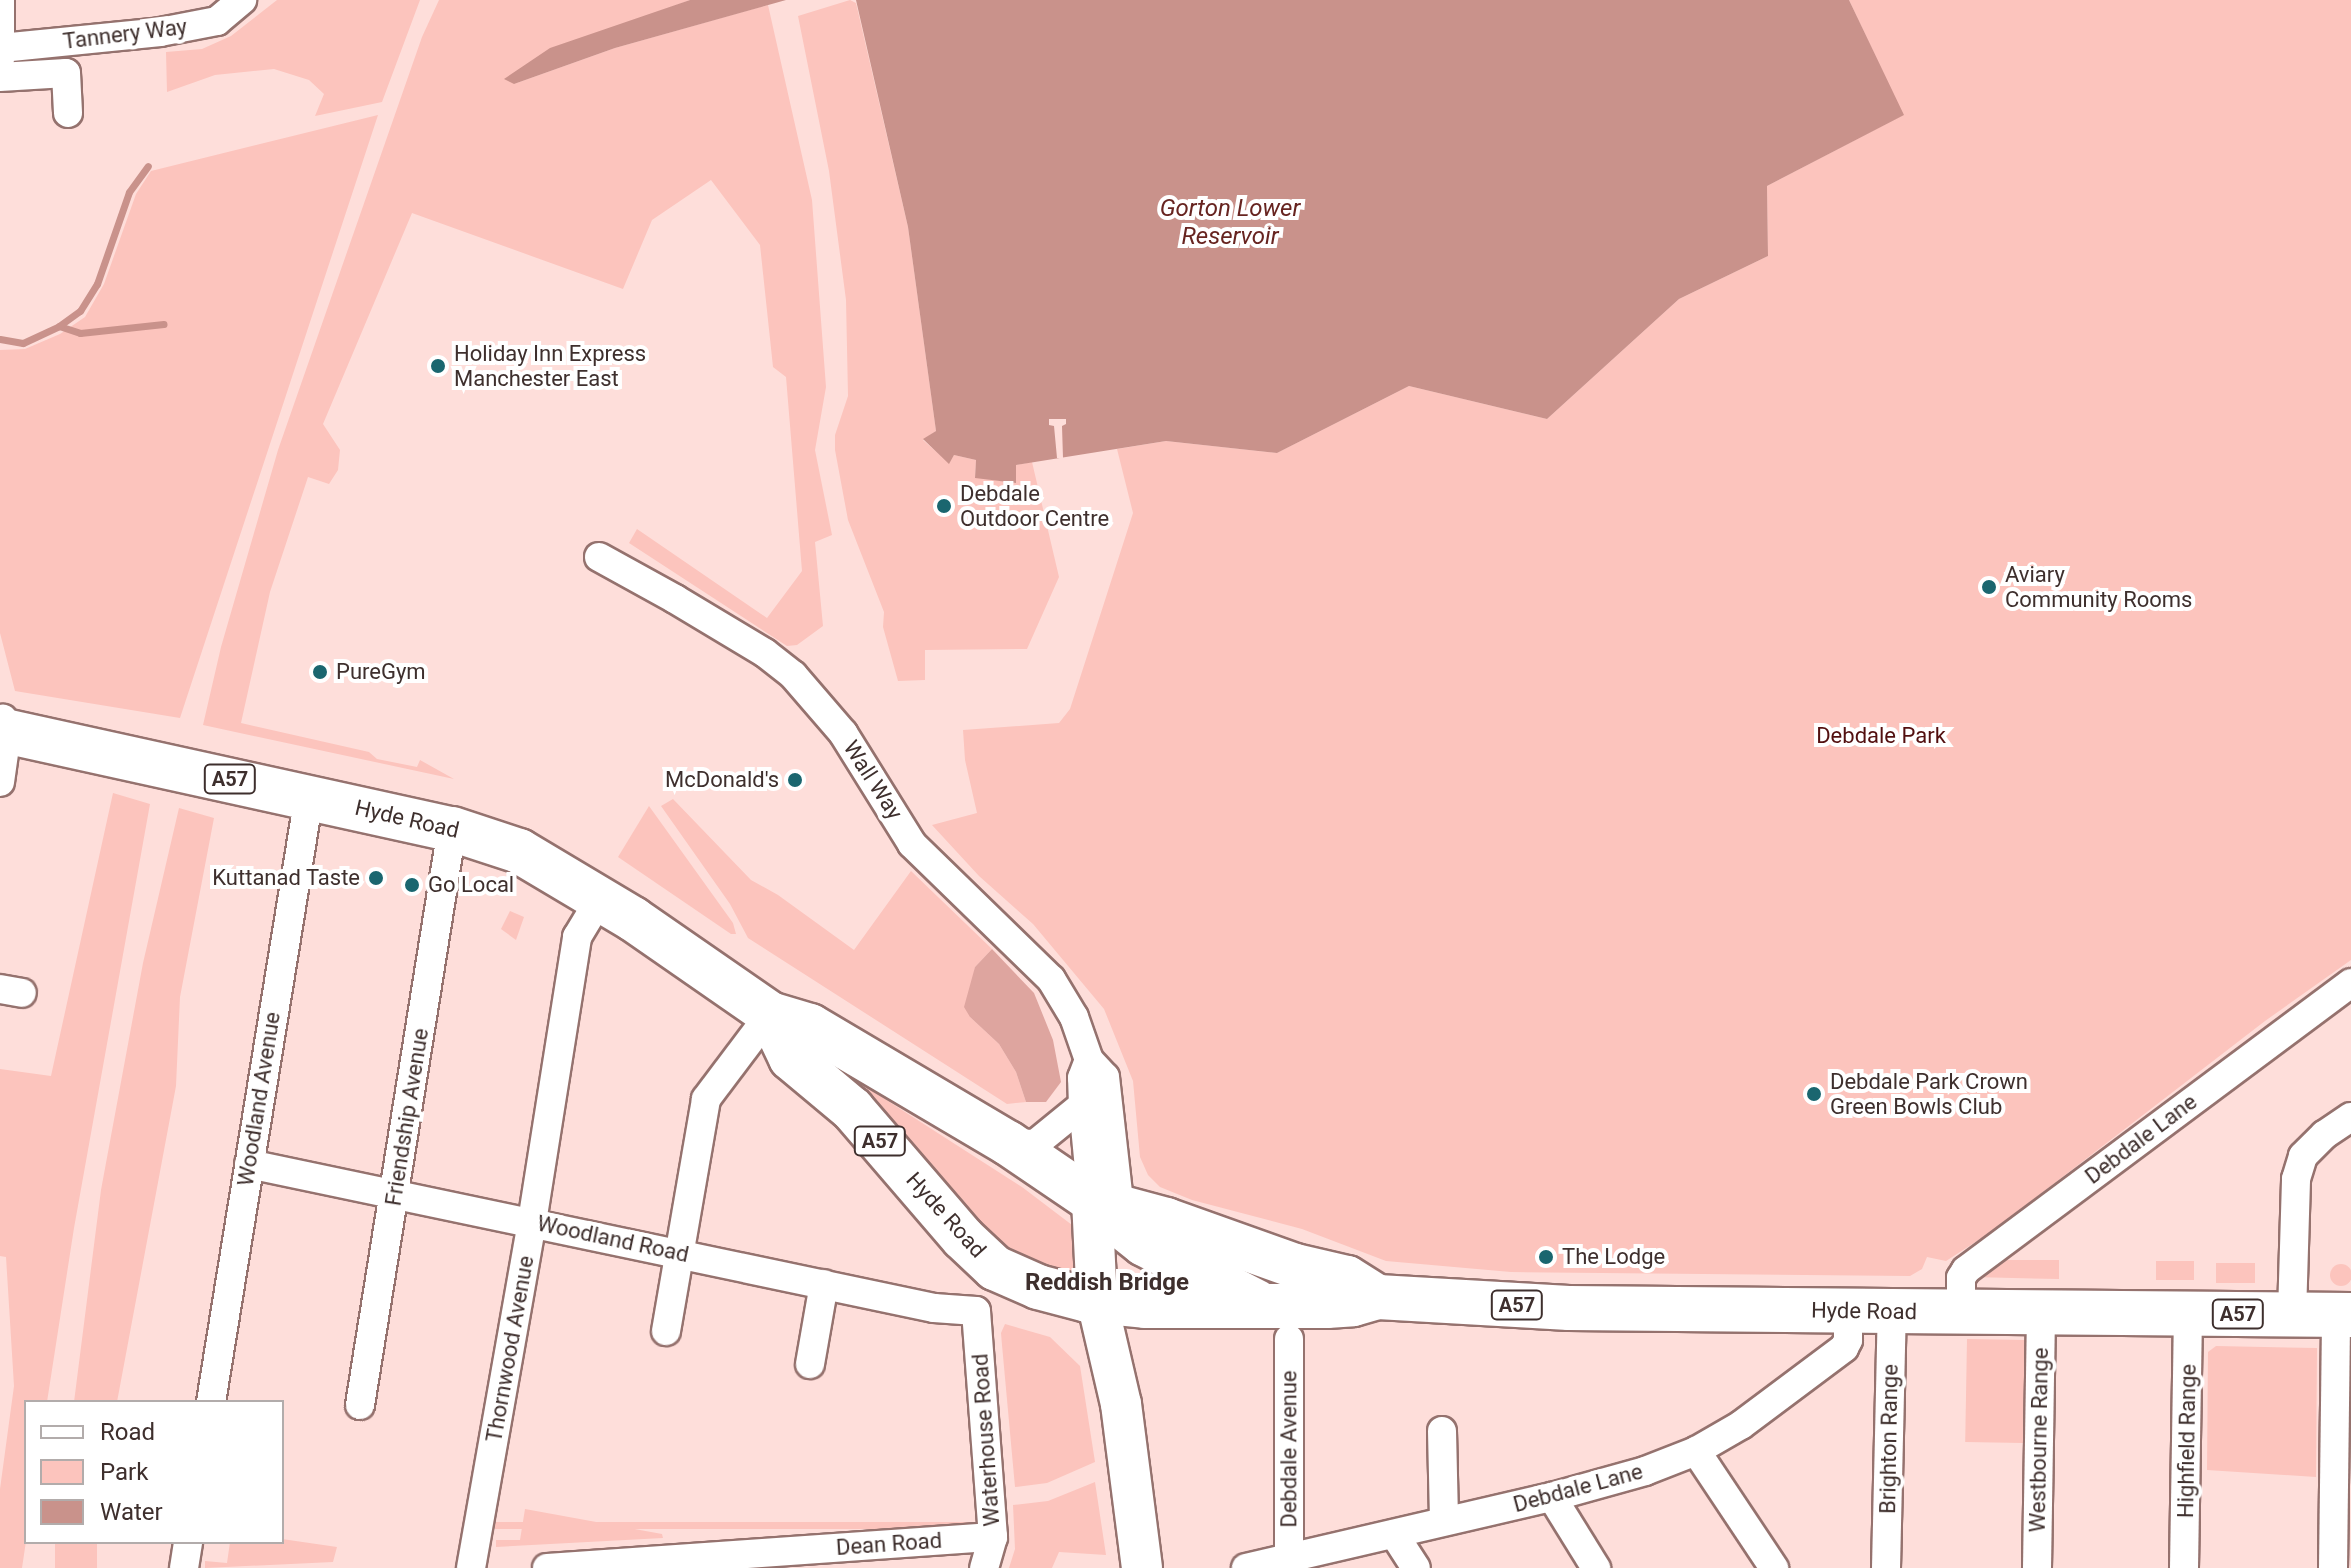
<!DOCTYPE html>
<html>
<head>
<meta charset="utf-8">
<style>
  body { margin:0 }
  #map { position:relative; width:2351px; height:1568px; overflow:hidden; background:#fededa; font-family:Roboto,sans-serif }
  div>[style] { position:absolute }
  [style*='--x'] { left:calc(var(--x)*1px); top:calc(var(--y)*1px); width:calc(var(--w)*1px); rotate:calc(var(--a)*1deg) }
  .green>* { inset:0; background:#fcc4bd; transform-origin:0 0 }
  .round { border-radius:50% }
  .forest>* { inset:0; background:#dea59f }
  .water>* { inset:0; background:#c9928b }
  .pier>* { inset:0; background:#fededa }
  .stream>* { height:7px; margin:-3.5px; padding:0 3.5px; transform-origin:3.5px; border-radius:3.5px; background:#c9928b }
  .roads { filter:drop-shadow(2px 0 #95726e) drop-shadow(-2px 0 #95726e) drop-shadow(0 2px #95726e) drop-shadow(0 -2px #95726e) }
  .street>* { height:28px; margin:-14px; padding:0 14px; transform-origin:14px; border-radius:14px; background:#fff }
  .secondary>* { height:40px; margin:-20px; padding:0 20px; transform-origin:20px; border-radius:20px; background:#fff }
  .highway>* { height:44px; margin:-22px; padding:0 22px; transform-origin:22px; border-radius:22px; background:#fff }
  .dots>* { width:22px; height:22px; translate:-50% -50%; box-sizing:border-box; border:4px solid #fff; border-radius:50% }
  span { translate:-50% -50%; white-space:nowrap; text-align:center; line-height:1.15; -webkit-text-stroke:8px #fff; paint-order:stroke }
  .shield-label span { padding:2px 6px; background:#fff; border:2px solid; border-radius:6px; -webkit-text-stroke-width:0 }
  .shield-label { font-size:20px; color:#3e2f2d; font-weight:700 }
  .street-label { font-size:22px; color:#3e2f2d }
  .poi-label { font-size:22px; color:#3e2f2d }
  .left { translate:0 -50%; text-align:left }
  .right { translate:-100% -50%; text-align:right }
  .park-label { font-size:22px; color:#520f0f }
  .water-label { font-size:24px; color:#672420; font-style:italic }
  .neighbourhood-label { font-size:24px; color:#3e2f2d; font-weight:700 }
  .legend { position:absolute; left:24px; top:1400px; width:260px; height:144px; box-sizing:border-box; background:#fff; border:2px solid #b2acab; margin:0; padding:10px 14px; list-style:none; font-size:24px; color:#3e2f2d }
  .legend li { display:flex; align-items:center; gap:16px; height:40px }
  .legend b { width:40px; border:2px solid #b2acab }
</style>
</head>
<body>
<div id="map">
  <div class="green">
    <i style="clip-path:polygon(277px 0,420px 0,382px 102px,315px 116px,324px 94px,309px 80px,274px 69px,215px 75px,167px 92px,166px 52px,202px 49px,231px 36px)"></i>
    <i style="clip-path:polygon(439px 0,690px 0,631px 22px,514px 84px,615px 48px,768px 5px,812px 200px,826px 387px,815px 450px,832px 535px,815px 542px,823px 626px,797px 645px,787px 646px,629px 543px,637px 529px,767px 618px,802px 571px,786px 377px,773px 367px,760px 245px,711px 180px,652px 220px,623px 289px,412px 213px,323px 424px,340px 450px,338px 470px,329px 484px,308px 477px,270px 592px,241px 723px,369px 752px,377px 759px,417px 767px,420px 760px,454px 779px,203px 725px,221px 647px,278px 450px,422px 37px)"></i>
    <i style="clip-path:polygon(850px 0,856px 3px,908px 227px,936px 431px,923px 440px,949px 463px,954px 455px,976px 460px,975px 477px,1015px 483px,1016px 465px,1032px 462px,1059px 577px,1027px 649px,925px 650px,925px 680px,898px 681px,883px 627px,884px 612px,848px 520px,835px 450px,835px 435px,848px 396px,846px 300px,829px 171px,798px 16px)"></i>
    <i style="clip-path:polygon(1849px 0,2351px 0,2351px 960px,2265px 1021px,1991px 1232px,1946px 1261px,1927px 1257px,1922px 1269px,1910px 1276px,1511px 1272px,1386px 1261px,1302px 1229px,1192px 1200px,1160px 1187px,1148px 1175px,1140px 1157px,1133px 1081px,1104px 1009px,1033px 924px,979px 876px,932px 825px,977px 813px,965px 760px,963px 730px,1059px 723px,1070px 709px,1133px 513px,1117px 449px,1166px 441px,1277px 453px,1409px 386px,1547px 419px,1679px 299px,1768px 256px,1767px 186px,1903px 115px)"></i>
    <i style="clip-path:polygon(378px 115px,180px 718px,15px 691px,0 633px,0 350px,25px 349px,60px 334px,85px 317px,104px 284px,136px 194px,151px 171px)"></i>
    <i style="clip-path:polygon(113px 793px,150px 804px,74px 1228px,47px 1402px,26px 1402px,26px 1541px,22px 1568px,0 1568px,0 1489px,14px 1386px,6px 1257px,0 1256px,0 1069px,51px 1076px)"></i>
    <i style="clip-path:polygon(673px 799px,751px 880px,778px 895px,854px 950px,911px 871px,992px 949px,975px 967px,970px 1017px,999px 1044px,1016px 1072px,1026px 1102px,1007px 1104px,748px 938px,730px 904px,661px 806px)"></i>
    <i style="clip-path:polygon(649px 806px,733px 923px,736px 934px,731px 934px,618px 857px)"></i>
    <i style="clip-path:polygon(179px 808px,214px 818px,180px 997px,176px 1086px,117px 1402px,74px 1402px,101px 1190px,143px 963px)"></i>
    <i style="clip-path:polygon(510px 911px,524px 917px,516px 940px,501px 929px)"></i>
    <i style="clip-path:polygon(805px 1038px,891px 1103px,1022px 1187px,1076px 1228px,1079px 1272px,1048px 1268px,991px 1243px)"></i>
    <i style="clip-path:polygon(1994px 1260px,2059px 1260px,2059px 1279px,1972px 1277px)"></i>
    <i style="left:2156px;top:1261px;width:38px;height:19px"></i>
    <i style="left:2216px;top:1263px;width:39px;height:20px"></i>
    <i class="round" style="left:2330px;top:1264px;width:22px;height:22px"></i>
    <i style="clip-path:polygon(1005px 1324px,1050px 1337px,1080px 1366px,1095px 1462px,1047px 1483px,1015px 1487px,1002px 1345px,1001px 1333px)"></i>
    <i style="left:1967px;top:1339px;width:58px;height:103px;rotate:1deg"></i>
    <i style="clip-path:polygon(2216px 1346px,2317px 1348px,2316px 1477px,2207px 1470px,2208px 1352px)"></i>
    <i style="clip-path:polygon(1095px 1482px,1106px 1555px,1059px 1552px,1052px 1568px,1009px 1568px,1015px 1549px,1013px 1505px,1048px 1501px)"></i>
    <i style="clip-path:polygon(525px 1509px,662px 1534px,663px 1538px,496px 1547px,496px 1540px,520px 1540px)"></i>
    <i style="left:970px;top:1522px;width:7px;height:475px;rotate:90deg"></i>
    <i style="clip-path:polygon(282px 1539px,337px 1547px,333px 1562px,205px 1568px,205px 1561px,227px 1563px,230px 1542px,282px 1542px)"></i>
    <i style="left:55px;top:1542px;width:42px;height:26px"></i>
  </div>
  <div class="forest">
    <i style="clip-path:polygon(992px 949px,1034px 993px,1053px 1040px,1061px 1082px,1046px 1102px,1026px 1102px,1016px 1072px,999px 1044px,970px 1017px,964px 1007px,975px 967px)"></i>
  </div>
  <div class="water">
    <i style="clip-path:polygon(690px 0,786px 0,615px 48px,514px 84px,504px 79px,550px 48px)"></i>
    <i style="clip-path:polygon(856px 0,1849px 0,1904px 115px,1767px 186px,1768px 256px,1679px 299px,1547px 419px,1409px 386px,1277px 453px,1166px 441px,1016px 465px,1016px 483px,975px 478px,976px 460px,954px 455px,949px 464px,923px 439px,936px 431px,908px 227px)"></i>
  </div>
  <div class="pier">
    <i style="clip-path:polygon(1049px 419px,1066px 419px,1066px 424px,1062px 426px,1063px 458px,1057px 458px,1054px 426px,1049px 425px)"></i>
  </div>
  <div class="stream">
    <i style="--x:59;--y:326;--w:22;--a:18"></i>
    <i style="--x:80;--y:333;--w:84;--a:-6.1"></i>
    <i style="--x:0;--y:339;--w:23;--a:10"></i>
    <i style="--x:23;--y:343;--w:40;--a:-25"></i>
    <i style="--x:59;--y:326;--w:26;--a:-36"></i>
    <i style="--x:80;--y:311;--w:32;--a:-58"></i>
    <i style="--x:97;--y:284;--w:97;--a:-70.8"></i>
    <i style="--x:129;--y:192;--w:32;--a:-54"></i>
  </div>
  <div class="roads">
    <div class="street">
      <i style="--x:1;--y:48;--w:160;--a:-5.7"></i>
      <i style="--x:160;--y:32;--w:58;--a:-10.9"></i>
      <i style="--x:217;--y:21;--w:33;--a:-40"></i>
      <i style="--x:0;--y:59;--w:59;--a:-90"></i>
      <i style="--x:0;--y:77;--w:66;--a:-3.5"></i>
      <i style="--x:66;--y:73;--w:40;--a:87.1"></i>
      <i style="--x:599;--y:557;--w:87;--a:28.9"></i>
      <i style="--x:675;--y:599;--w:105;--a:31"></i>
      <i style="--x:765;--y:653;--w:36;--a:38"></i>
      <i style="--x:793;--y:675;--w:77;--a:49.2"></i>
      <i style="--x:843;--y:733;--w:131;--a:58.1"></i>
      <i style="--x:912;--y:844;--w:194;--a:44.2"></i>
      <i style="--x:1051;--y:979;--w:44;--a:58.8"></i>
      <i style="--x:1074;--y:1017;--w:46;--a:70.8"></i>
      <i style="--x:1089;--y:1060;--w:23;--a:47"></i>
      <i style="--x:1105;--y:1077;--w:134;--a:83.6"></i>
      <i style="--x:0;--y:782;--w:50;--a:-82"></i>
      <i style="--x:7;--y:732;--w:14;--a:-107"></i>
      <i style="--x:0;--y:989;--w:22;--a:10"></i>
      <i style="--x:1083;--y:1105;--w:95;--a:84.6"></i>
      <i style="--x:1008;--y:1143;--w:27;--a:2"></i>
      <i style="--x:1035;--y:1144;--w:62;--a:-39.1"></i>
      <i style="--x:1083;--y:1105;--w:27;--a:-92"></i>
      <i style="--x:1082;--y:1078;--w:19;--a:-69"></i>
      <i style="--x:249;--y:1164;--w:700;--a:11.87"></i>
      <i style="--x:934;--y:1308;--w:42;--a:4.1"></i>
      <i style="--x:976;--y:1311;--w:227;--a:85.7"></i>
      <i style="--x:993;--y:1537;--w:32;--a:106"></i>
      <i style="--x:1961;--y:1312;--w:34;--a:-90"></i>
      <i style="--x:1961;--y:1278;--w:9;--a:-58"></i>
      <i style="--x:1966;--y:1270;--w:480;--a:-36.7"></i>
      <i style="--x:2292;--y:1315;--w:136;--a:-88.3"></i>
      <i style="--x:2296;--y:1179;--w:24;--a:-73"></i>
      <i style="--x:2303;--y:1156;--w:30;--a:-45"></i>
      <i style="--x:2324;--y:1135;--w:32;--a:-34"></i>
      <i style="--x:666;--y:1331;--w:235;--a:-80.2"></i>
      <i style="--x:706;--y:1099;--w:106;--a:-53"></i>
      <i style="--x:810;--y:1364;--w:81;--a:-80.1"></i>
      <i style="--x:211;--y:1402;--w:614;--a:-80.81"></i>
      <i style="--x:360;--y:1405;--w:583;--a:-80.93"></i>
      <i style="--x:1442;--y:1431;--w:90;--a:88.7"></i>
      <i style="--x:1696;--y:1451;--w:141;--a:56.3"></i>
      <i style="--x:1552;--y:1497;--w:84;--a:58.2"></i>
      <i style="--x:1394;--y:1534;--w:40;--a:57.1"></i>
      <i style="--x:1289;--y:1559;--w:220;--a:-90"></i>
      <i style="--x:184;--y:1568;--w:26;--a:-81"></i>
      <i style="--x:471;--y:1568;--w:351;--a:-80"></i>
      <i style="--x:532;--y:1222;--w:289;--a:-81"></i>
      <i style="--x:577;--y:937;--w:44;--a:-58.8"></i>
      <i style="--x:547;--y:1568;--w:447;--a:-4"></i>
      <i style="--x:1246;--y:1568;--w:314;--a:-13.1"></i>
      <i style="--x:1552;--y:1497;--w:97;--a:-15.6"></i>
      <i style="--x:1645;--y:1471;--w:55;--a:-21.4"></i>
      <i style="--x:1696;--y:1451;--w:52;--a:-30"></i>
      <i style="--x:1741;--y:1425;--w:129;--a:-36.8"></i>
      <i style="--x:1844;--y:1348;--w:9;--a:-63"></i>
      <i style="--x:1848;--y:1340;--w:30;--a:-90"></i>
      <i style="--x:1886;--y:1568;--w:257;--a:-88.7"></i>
      <i style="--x:2037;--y:1568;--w:255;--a:-89.1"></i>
      <i style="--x:2184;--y:1568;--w:254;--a:-89.1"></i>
      <i style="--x:2333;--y:1568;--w:253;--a:-89.3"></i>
    </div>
    <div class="secondary">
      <i style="--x:1092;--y:1200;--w:101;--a:87.2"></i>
      <i style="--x:1097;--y:1301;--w:106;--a:76.9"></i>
      <i style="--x:1121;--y:1404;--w:165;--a:82.7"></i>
    </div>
    <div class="highway">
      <i style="--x:0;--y:730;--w:463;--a:12.4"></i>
      <i style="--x:452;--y:829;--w:71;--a:18.2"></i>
      <i style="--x:519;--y:851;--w:133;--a:30.8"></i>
      <i style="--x:633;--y:919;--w:167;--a:34.7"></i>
      <i style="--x:770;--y:1014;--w:42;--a:16.7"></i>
      <i style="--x:810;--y:1026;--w:230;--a:30.6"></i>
      <i style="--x:1008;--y:1143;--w:102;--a:34.2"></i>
      <i style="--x:1092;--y:1200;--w:77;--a:15.1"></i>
      <i style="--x:1166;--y:1220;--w:137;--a:19.6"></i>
      <i style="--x:1295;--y:1266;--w:53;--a:13"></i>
      <i style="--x:1347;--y:1278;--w:36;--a:32"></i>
      <i style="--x:770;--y:1014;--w:49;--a:64.5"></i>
      <i style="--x:791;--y:1058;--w:80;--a:39.9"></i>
      <i style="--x:852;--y:1109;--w:170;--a:49.3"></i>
      <i style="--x:963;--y:1238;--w:44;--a:43.2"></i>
      <i style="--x:995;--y:1268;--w:47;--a:23.8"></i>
      <i style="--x:1038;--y:1287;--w:51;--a:14.9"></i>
      <i style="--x:1087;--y:1300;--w:58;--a:5.9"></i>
      <i style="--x:1145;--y:1306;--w:182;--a:0"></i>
      <i style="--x:1327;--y:1306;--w:26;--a:-4"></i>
      <i style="--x:1353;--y:1304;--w:26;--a:-16"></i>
      <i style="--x:1378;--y:1297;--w:191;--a:3.3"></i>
      <i style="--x:1569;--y:1308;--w:782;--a:0.51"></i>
      <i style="--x:1104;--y:1212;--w:51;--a:38.7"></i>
      <i style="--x:1144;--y:1244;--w:127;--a:27.2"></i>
    </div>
  </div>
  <div class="dots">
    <i style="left:438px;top:366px;background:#1a666f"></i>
    <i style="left:944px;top:506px;background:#1a666f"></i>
    <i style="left:1989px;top:587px;background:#1a666f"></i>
    <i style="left:320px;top:672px;background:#1a666f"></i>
    <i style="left:795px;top:780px;background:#1a666f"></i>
    <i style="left:376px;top:878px;background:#1a666f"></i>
    <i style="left:412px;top:885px;background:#1a666f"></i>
    <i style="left:1814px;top:1094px;background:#1a666f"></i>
    <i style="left:1546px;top:1257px;background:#1a666f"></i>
  </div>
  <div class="shield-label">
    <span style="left:230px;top:779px">A57</span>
    <span style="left:880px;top:1141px">A57</span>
    <span style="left:1517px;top:1305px">A57</span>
    <span style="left:2238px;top:1314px">A57</span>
  </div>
  <div class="street-label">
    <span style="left:125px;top:34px;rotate:-7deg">Tannery Way</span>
    <span style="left:873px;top:780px;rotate:57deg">Wall Way</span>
    <span style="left:407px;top:819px;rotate:13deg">Hyde Road</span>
    <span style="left:259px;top:1099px;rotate:-81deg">Woodland Avenue</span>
    <span style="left:407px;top:1117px;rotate:-81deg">Friendship Avenue</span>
    <span style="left:2141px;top:1139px;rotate:-37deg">Debdale Lane</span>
    <span style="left:946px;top:1215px;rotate:48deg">Hyde Road</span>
    <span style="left:613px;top:1239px;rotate:12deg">Woodland Road</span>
    <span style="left:1864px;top:1311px;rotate:1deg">Hyde Road</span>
    <span style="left:510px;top:1349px;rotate:-80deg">Thornwood Avenue</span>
    <span style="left:1889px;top:1439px;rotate:-89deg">Brighton Range</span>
    <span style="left:986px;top:1440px;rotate:-94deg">Waterhouse Road</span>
    <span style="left:2039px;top:1440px;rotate:-89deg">Westbourne Range</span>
    <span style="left:2187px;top:1441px;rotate:-89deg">Highfield Range</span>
    <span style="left:1289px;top:1449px;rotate:-90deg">Debdale Avenue</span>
    <span style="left:1578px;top:1488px;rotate:-15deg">Debdale Lane</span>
    <span style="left:889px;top:1544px;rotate:-4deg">Dean Road</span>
  </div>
  <div class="poi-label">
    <span class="left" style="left:454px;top:366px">Holiday Inn Express<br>Manchester East</span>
    <span class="left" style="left:960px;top:506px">Debdale<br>Outdoor Centre</span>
    <span class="left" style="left:2005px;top:587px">Aviary<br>Community Rooms</span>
    <span class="left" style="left:336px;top:672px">PureGym</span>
    <span class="right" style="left:779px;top:780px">McDonald's</span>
    <span class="right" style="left:360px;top:878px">Kuttanad Taste</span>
    <span class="left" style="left:428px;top:885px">Go Local</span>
    <span class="left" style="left:1830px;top:1094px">Debdale Park Crown<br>Green Bowls Club</span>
    <span class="left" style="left:1562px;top:1257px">The Lodge</span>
  </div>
  <div class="park-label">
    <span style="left:1881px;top:736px">Debdale Park</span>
  </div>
  <div class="water-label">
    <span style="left:1230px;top:223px">Gorton Lower<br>Reservoir</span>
  </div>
  <div class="neighbourhood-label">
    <span style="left:1107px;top:1283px">Reddish Bridge</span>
  </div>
  <ul class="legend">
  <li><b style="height:10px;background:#fff"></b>Road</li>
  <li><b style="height:22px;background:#fcc4bd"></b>Park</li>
  <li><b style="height:22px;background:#c9928b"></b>Water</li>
  </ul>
</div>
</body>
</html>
